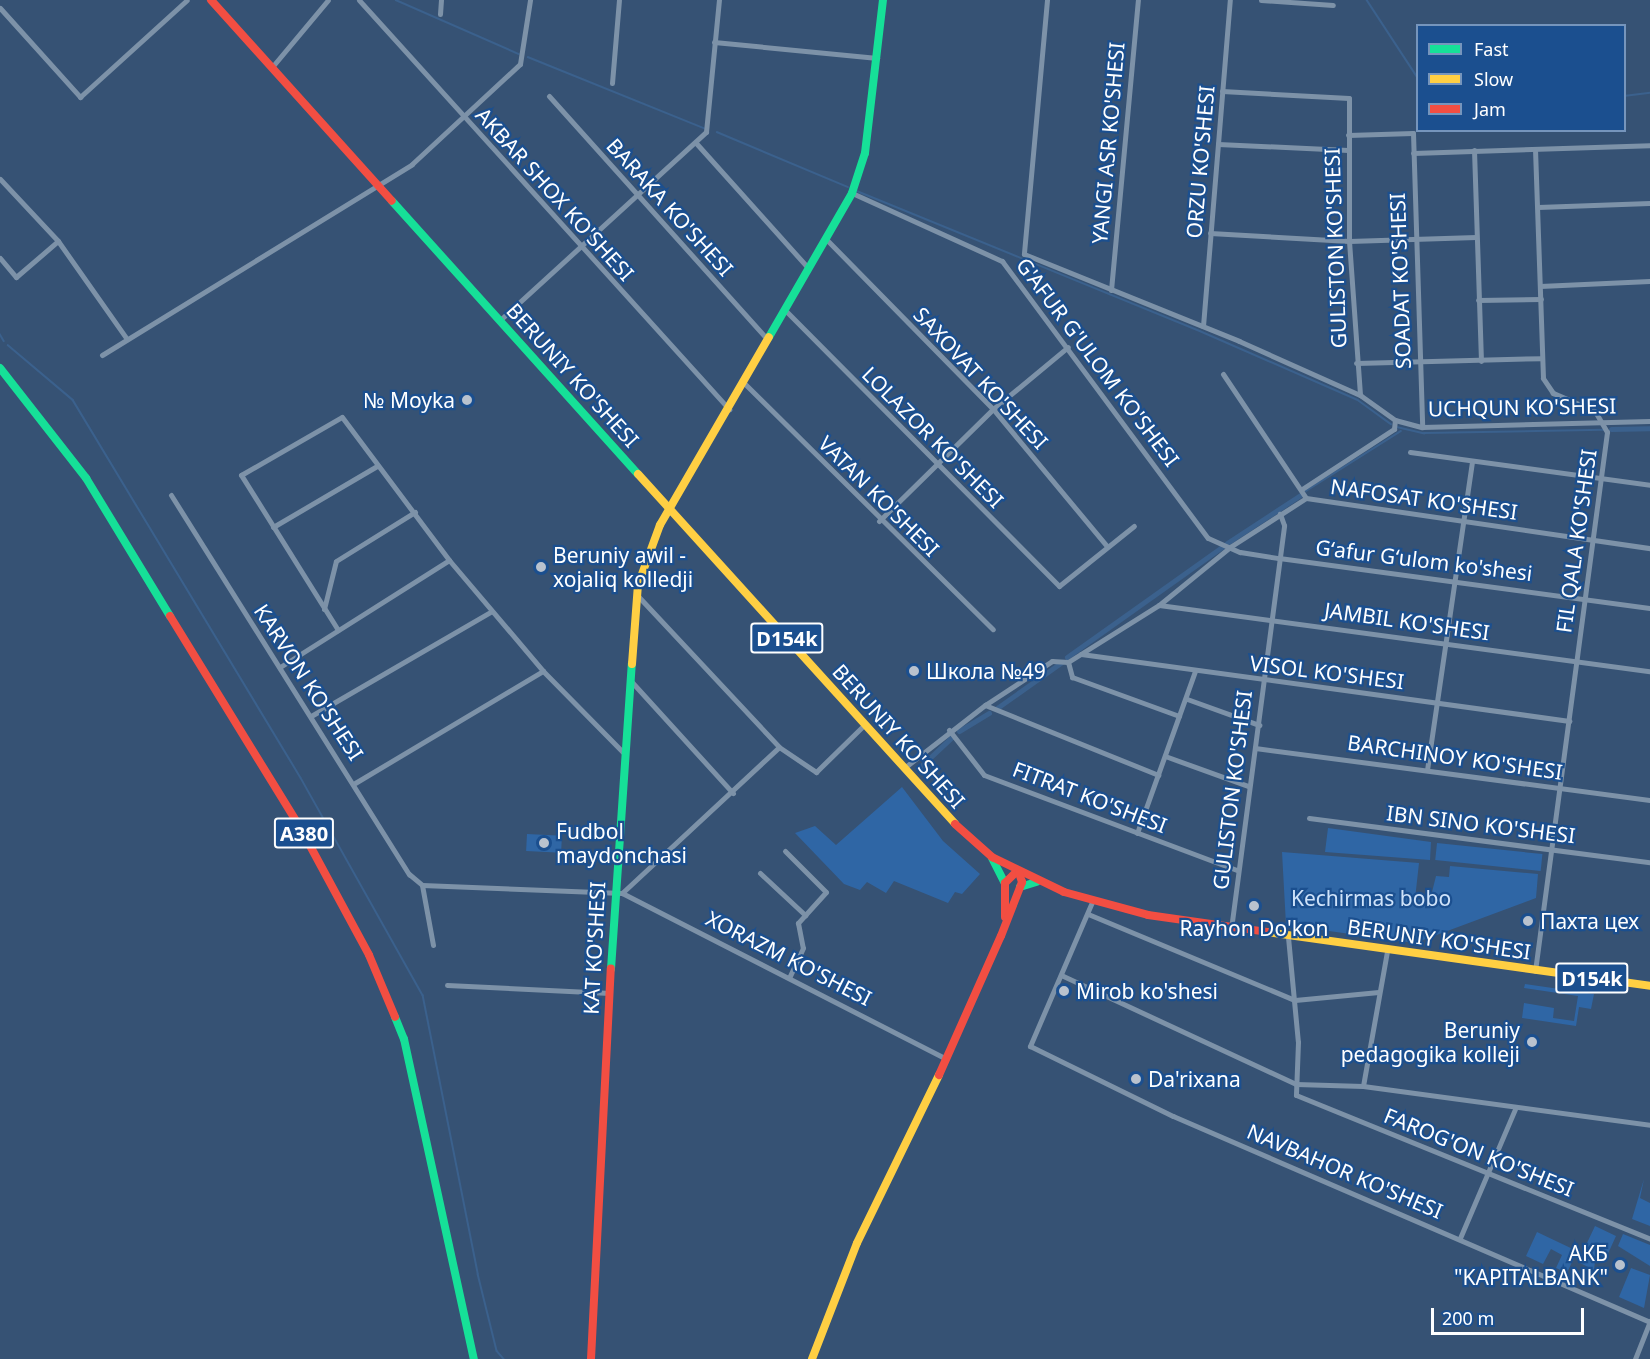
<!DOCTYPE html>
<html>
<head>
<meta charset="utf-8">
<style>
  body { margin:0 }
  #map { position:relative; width:1650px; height:1359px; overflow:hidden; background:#365274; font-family:"Noto Sans",sans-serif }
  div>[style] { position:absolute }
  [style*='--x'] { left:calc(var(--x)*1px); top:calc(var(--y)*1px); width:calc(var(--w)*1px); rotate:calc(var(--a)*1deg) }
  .green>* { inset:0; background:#2f66a5; transform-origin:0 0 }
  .stream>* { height:1.5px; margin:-0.75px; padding:0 0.75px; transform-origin:0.75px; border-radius:0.75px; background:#3b618d }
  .canal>* { height:5px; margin:-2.5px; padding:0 2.5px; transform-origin:2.5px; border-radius:2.5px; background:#3b618d }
  .street>* { height:5px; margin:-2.5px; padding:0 2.5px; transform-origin:2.5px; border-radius:2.5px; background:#7d92a8 }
  .fast>* { height:8px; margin:-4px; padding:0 4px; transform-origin:4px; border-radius:4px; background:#16e098 }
  .slow>* { height:8px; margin:-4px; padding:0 4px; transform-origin:4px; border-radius:4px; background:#ffcf43 }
  .jam>* { height:8px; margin:-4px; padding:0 4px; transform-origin:4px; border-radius:4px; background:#f24e42 }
  .dots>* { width:16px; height:16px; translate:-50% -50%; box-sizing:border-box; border:3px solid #1b4f8f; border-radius:50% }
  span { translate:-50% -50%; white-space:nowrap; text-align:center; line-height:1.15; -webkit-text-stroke:4.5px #1b4f8f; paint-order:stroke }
  .shield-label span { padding:2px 4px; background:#1b4f8f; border:2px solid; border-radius:4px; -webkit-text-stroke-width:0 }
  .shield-label { font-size:20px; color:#fff; font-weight:700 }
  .street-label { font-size:21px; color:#fff }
  .poi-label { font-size:21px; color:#fff }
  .right { translate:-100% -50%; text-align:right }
  .left { translate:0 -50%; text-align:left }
  .park-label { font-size:21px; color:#cfe3fa }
  .legend { position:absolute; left:1416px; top:24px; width:210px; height:108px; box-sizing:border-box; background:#1b4f8f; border:2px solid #7695bc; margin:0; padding:8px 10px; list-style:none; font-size:18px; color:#fff }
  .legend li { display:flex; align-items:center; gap:12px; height:30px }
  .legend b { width:30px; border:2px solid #7695bc }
  .scale { position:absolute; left:1431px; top:1308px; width:153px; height:27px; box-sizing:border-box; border:3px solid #fff; border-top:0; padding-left:8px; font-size:18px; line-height:21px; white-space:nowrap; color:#fff; -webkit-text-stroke:4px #1b4f8f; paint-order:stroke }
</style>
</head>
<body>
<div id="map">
  <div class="green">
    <i style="clip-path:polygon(902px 787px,943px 841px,980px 874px,962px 894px,955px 892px,948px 903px,894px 881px,886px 893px,867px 882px,860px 890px,844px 884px,795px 833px,815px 826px,836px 845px)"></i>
    <i style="clip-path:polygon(1328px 828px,1431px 842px,1430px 860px,1325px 852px)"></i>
    <i style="left:527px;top:834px;width:35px;height:17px;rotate:3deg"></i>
    <i style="left:1437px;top:843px;width:106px;height:17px;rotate:6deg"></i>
    <i style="clip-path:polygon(1282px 852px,1419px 863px,1415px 899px,1430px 900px,1436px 876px,1449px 877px,1450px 866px,1538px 874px,1536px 898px,1415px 943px,1286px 925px)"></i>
    <i style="clip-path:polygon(1525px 984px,1594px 994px,1591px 1009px,1579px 1007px,1576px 1026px,1522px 1018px,1524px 1003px,1554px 1008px,1553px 1018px,1574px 1021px,1578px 996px,1524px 988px)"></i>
    <i style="clip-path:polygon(1644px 1179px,1640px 1198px,1650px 1203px,1650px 1226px,1632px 1219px)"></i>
    <i style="clip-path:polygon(1595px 1226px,1616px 1236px,1606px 1258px,1596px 1253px,1594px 1270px,1578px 1262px)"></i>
    <i style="clip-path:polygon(1537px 1232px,1577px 1251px,1567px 1273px,1556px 1268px,1562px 1255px,1551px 1249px,1543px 1264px,1526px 1256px)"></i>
    <i style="clip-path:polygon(1623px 1234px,1650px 1245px,1650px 1266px,1618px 1246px)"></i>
    <i style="clip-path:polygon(1631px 1268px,1650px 1275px,1644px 1308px,1619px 1297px)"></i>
  </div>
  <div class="stream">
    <i style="--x:396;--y:0;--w:134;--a:23.7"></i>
    <i style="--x:1367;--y:0;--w:93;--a:56.8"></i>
    <i style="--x:528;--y:57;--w:190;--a:22"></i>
    <i style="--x:1624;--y:96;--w:26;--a:-7"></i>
    <i style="--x:717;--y:132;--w:142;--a:22.8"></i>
    <i style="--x:857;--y:191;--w:370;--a:22.2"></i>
    <i style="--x:1200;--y:331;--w:172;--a:23.6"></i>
    <i style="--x:1358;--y:400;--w:41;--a:36"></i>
    <i style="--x:0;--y:334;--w:8;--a:60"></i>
    <i style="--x:8;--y:345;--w:85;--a:40.2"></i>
    <i style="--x:73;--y:400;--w:441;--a:58.9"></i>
    <i style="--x:301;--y:778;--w:249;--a:60.7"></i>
    <i style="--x:423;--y:995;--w:284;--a:78.8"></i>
    <i style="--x:478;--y:1274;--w:79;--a:76.1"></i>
    <i style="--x:497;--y:1351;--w:11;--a:49"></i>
    <i style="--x:1397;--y:427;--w:28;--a:13"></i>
    <i style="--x:1424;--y:433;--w:179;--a:-1"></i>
    <i style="--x:1306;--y:491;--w:112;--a:-32.3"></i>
  </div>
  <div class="canal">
    <i style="--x:1611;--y:429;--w:39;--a:-1"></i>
    <i style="--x:1227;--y:543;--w:90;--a:-33.2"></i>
    <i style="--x:1067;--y:657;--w:190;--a:-35.4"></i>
    <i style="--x:997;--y:708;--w:80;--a:-35.3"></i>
    <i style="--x:959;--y:731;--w:35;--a:-31"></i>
    <i style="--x:920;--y:767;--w:44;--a:-43.2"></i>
  </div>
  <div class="street">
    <i style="--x:359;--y:0;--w:552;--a:47.87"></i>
    <i style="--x:1047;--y:0;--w:255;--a:95.2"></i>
    <i style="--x:1024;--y:254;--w:232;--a:22"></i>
    <i style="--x:1239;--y:341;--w:133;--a:24.1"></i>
    <i style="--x:1360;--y:395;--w:43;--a:35.5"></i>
    <i style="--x:1395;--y:420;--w:28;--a:15"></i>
    <i style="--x:1422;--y:427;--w:228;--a:-1.5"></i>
    <i style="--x:1261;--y:0;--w:72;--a:4"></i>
    <i style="--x:0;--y:8;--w:120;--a:48"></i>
    <i style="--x:80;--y:97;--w:144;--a:-42.2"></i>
    <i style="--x:440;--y:14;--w:14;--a:-86"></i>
    <i style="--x:714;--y:42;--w:164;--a:5.6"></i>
    <i style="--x:272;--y:67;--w:87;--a:-50.1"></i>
    <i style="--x:612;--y:83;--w:83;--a:-85.2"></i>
    <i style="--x:1222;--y:91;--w:127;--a:3.2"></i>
    <i style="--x:1349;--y:98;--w:143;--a:90"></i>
    <i style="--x:1349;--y:241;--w:154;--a:85.9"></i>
    <i style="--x:549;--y:96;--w:326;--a:48.1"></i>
    <i style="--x:1348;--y:135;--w:65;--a:-1.8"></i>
    <i style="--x:1413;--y:133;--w:294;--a:88.2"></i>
    <i style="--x:696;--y:143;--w:168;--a:48.1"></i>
    <i style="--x:1218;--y:144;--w:130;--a:2.6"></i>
    <i style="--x:1474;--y:150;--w:211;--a:88.1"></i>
    <i style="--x:1413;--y:153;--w:237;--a:-1.9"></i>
    <i style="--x:0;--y:179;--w:85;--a:46.9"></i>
    <i style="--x:58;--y:241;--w:120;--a:54.9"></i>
    <i style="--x:852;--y:193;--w:165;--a:24.4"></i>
    <i style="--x:1002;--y:261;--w:345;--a:53.4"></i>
    <i style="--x:1208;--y:538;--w:35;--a:24"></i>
    <i style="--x:1240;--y:552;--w:39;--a:9"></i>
    <i style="--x:1279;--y:558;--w:374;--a:7.7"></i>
    <i style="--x:1538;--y:207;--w:112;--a:-2"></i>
    <i style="--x:1210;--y:233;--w:139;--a:3.3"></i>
    <i style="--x:1349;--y:241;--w:127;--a:-1.8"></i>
    <i style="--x:825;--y:238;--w:240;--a:45.5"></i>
    <i style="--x:993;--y:409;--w:177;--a:50.3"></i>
    <i style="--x:0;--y:258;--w:25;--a:50"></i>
    <i style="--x:16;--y:277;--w:55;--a:-40.6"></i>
    <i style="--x:1540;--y:286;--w:110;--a:-2.6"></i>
    <i style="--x:1111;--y:290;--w:291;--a:-84.7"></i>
    <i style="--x:1478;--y:300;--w:63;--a:-0.9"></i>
    <i style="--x:785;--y:310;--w:389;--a:45.2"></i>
    <i style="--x:1059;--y:586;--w:96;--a:-38.7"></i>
    <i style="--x:500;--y:320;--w:279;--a:-42.4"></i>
    <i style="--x:706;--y:132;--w:133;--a:-84.4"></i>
    <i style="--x:1203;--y:326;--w:327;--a:-85.3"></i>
    <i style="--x:102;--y:355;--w:364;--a:-31.6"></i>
    <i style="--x:412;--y:164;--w:147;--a:-42.8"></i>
    <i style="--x:520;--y:64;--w:65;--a:-81.1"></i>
    <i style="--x:1356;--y:363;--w:186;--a:-1.5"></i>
    <i style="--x:1223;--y:374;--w:149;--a:56.2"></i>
    <i style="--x:744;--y:383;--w:350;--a:44.7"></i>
    <i style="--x:1410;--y:452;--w:242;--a:7.8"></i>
    <i style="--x:1302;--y:489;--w:110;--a:-33.1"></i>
    <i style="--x:1394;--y:429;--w:9;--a:-84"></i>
    <i style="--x:171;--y:495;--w:448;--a:57.9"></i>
    <i style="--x:409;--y:874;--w:17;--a:40"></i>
    <i style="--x:1306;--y:498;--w:348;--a:8.3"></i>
    <i style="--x:879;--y:521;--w:160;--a:-44.5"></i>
    <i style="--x:993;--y:409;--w:97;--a:-39.6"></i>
    <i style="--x:273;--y:527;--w:121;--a:-30.4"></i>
    <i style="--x:637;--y:595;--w:208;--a:46.9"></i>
    <i style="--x:779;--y:747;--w:45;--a:34"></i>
    <i style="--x:816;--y:772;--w:69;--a:-44.4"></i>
    <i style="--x:1159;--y:605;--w:495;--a:7.7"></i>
    <i style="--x:324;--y:609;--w:49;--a:-76"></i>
    <i style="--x:336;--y:561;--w:93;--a:-31.8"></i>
    <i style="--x:338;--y:630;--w:183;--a:-122"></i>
    <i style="--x:241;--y:475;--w:116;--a:-29.9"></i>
    <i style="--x:342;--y:417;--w:179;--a:53.2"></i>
    <i style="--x:449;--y:560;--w:145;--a:49.7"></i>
    <i style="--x:543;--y:671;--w:115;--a:45.4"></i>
    <i style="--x:1081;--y:654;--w:493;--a:7.8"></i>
    <i style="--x:1068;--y:662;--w:16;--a:75"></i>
    <i style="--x:1072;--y:677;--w:114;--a:20"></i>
    <i style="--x:280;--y:667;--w:200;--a:-32.3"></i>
    <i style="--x:630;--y:680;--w:153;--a:47.7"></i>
    <i style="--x:1187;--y:699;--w:77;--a:19.9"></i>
    <i style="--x:985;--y:705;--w:187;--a:22"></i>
    <i style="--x:311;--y:716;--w:209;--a:-30.1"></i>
    <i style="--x:949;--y:730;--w:57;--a:52.1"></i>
    <i style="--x:984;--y:775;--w:270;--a:20.6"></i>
    <i style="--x:1255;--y:748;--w:398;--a:7.5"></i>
    <i style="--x:1165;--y:756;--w:88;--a:19.9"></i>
    <i style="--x:904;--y:768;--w:103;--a:-37.9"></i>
    <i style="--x:985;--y:705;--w:80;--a:-33.3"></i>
    <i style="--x:1052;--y:661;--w:16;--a:4"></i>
    <i style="--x:1068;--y:662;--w:107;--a:-32.1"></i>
    <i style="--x:1159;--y:605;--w:92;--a:-39.2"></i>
    <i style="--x:1230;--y:547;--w:90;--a:-32.8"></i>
    <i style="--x:1427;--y:770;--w:312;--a:-81.7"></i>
    <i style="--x:355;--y:783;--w:219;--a:-30.8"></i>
    <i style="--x:1309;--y:818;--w:344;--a:7.4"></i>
    <i style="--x:1137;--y:833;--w:172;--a:-70.3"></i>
    <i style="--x:785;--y:851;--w:58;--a:45"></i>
    <i style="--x:826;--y:892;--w:42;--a:132.1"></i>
    <i style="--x:798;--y:923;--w:25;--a:79"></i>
    <i style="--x:803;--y:948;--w:33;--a:115"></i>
    <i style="--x:760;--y:873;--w:62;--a:43"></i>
    <i style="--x:422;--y:885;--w:200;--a:2.3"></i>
    <i style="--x:622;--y:893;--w:364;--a:27.1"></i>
    <i style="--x:422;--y:885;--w:61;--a:79.6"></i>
    <i style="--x:622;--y:893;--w:214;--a:-42.9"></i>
    <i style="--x:1092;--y:902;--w:157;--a:113.3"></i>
    <i style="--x:1030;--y:1046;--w:159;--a:26.1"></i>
    <i style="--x:1173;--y:1116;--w:520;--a:23.36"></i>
    <i style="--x:1088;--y:914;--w:224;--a:22.6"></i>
    <i style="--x:1295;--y:1000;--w:84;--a:-5.4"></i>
    <i style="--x:1231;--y:929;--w:407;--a:-82.5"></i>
    <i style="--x:1284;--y:525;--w:12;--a:-110"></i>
    <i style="--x:1288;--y:937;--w:105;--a:84.6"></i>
    <i style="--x:1298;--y:1042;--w:53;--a:92.2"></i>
    <i style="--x:1296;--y:1095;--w:382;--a:22.1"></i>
    <i style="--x:1535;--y:971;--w:544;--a:-82.39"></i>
    <i style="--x:1607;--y:432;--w:24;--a:-120"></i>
    <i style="--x:1595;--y:411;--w:46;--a:-156.8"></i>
    <i style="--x:1553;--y:393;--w:18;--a:-124"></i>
    <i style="--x:1543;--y:378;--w:229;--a:-92"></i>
    <i style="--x:1061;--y:975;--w:259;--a:24.9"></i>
    <i style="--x:1296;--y:1084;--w:67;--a:1.7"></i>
    <i style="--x:1363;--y:1086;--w:290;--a:7.7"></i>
    <i style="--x:447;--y:985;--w:163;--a:2.8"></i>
    <i style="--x:1363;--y:1086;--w:137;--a:-79.9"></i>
    <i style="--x:1460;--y:1238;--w:142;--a:-66.9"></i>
    <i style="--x:1635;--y:1359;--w:41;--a:-68.5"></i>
  </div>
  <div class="fast">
    <i style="--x:392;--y:201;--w:367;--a:48"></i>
    <i style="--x:769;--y:337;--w:166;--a:-60"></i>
    <i style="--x:852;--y:193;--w:42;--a:-72"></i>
    <i style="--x:865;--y:153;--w:154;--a:-83.3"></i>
    <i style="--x:0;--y:368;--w:140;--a:52"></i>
    <i style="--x:86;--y:478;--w:162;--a:58.7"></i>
    <i style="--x:992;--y:858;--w:28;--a:63"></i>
    <i style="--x:1020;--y:887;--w:17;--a:-17"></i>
    <i style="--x:611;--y:969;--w:306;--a:-86.1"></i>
    <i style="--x:395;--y:1017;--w:24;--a:68"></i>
    <i style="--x:404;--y:1039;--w:328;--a:77.7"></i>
  </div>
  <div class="slow">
    <i style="--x:638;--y:474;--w:472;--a:47.8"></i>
    <i style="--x:632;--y:664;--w:79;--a:-85.7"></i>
    <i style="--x:638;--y:585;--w:64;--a:-69.9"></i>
    <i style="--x:660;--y:525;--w:217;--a:-59.9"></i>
    <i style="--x:1267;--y:932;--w:387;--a:8"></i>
    <i style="--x:812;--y:1359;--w:124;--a:-68.8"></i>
    <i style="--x:857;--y:1243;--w:187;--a:-64"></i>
  </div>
  <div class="jam">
    <i style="--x:211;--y:0;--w:270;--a:48"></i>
    <i style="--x:170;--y:616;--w:250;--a:58.4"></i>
    <i style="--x:301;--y:829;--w:143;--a:61.6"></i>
    <i style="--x:369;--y:955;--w:67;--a:67.2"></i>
    <i style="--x:955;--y:824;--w:50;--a:41.7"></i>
    <i style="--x:992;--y:857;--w:80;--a:25.9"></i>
    <i style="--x:1064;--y:892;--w:87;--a:15.3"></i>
    <i style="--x:1148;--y:915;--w:120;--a:8.1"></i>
    <i style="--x:1005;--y:917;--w:34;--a:-90"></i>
    <i style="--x:1005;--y:883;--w:17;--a:-45"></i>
    <i style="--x:939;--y:1075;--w:152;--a:-66"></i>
    <i style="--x:1001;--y:936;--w:58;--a:-68.7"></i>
    <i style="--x:1022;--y:882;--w:9;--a:-108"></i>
    <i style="--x:591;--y:1359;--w:391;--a:-87.1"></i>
  </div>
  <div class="dots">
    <i style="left:467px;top:400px;background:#b9c2ce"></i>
    <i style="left:541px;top:567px;background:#b9c2ce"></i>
    <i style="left:914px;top:671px;background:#b9c2ce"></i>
    <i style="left:544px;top:843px;background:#b9c2ce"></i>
    <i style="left:1254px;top:906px;background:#b9c2ce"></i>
    <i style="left:1528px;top:921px;background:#b9c2ce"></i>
    <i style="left:1064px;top:991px;background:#b9c2ce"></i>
    <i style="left:1532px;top:1042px;background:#b9c2ce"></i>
    <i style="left:1136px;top:1079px;background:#b9c2ce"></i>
    <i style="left:1620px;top:1265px;background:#b9c2ce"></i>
  </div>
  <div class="shield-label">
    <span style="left:787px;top:638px">D154k</span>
    <span style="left:304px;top:833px">A380</span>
    <span style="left:1592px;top:978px">D154k</span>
  </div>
  <div class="street-label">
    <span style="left:1108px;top:143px;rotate:-85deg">YANGI ASR KO'SHESI</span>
    <span style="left:1200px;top:162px;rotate:-85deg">ORZU KO'SHESI</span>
    <span style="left:555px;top:194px;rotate:48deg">AKBAR SHOX KO'SHESI</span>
    <span style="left:670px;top:207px;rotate:48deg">BARAKA KO'SHESI</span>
    <span style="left:1335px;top:248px;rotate:-92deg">GULISTON KO'SHESI</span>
    <span style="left:1400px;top:281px;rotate:-92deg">SOADAT KO'SHESI</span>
    <span style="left:1098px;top:362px;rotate:53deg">G'AFUR G'ULOM KO'SHESI</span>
    <span style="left:573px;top:375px;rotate:48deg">BERUNIY KO'SHESI</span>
    <span style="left:981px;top:378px;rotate:47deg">SAXOVAT KO'SHESI</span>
    <span style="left:1522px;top:407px;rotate:-1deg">UCHQUN KO'SHESI</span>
    <span style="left:933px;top:437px;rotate:45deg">LOLAZOR KO'SHESI</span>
    <span style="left:879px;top:496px;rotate:45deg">VATAN KO'SHESI</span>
    <span style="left:1424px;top:499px;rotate:8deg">NAFOSAT KO'SHESI</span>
    <span style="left:1576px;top:541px;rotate:-82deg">FIL QALA KO'SHESI</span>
    <span style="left:1424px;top:560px;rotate:7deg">Gʻafur Gʻulom ko'shesi</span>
    <span style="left:1407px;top:621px;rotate:8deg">JAMBIL KO'SHESI</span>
    <span style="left:1327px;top:672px;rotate:7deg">VISOL KO'SHESI</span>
    <span style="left:309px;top:682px;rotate:57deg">KARVON KO'SHESI</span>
    <span style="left:899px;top:736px;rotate:48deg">BERUNIY KO'SHESI</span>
    <span style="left:1455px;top:757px;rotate:8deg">BARCHINOY KO'SHESI</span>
    <span style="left:1232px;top:790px;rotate:-83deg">GULISTON KO'SHESI</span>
    <span style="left:1090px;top:797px;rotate:21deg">FITRAT KO'SHESI</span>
    <span style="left:1481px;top:824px;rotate:7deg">IBN SINO KO'SHESI</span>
    <span style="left:1439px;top:939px;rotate:8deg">BERUNIY KO'SHESI</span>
    <span style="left:594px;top:948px;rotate:-87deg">KAT KO'SHESI</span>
    <span style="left:789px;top:958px;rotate:27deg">XORAZM KO'SHESI</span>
    <span style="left:1479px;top:1152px;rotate:22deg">FAROG'ON KO'SHESI</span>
    <span style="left:1345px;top:1171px;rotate:23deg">NAVBAHOR KO'SHESI</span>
  </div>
  <div class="poi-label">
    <span class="right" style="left:455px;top:400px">№ Moyka</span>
    <span class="left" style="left:553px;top:567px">Beruniy awil -<br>xojaliq kolledji</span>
    <span class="left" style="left:926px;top:671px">Школа №49</span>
    <span class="left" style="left:556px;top:843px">Fudbol<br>maydonchasi</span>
    <span class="left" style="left:1540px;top:921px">Пахта цех</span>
    <span style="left:1254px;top:928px">Rayhon Do'kon</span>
    <span class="left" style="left:1076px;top:991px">Mirob ko'shesi</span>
    <span class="right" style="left:1520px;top:1042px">Beruniy<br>pedagogika kolleji</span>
    <span class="left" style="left:1148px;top:1079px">Da'rixana</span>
    <span class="right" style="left:1608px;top:1265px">АКБ<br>"KAPITALBANK"</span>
  </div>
  <div class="park-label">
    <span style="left:1371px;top:898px">Kechirmas bobo</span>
  </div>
  <ul class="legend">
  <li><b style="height:8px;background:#16e098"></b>Fast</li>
  <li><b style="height:8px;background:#ffcf43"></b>Slow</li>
  <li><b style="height:8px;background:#f24e42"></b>Jam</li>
  </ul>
  <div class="scale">200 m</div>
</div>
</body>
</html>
